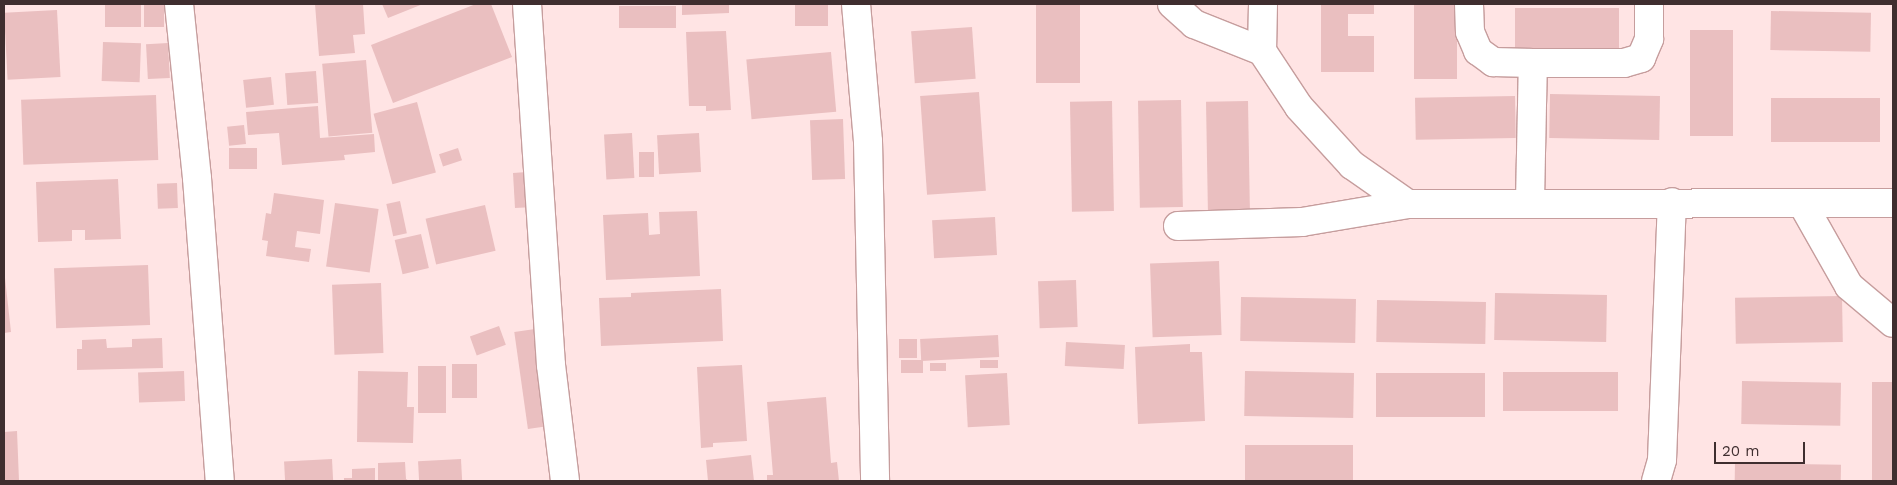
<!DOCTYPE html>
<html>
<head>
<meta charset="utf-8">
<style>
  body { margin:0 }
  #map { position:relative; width:1897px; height:485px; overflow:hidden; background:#ffe4e4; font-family:"Work Sans",sans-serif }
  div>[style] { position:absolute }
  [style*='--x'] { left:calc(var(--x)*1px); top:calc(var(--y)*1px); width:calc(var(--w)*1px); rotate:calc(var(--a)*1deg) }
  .building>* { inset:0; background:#eabfc0; transform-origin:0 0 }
  .roads { filter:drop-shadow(1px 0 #c69d9d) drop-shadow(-1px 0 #c69d9d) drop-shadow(0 1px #c69d9d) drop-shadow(0 -1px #c69d9d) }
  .minor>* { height:28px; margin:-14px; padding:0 14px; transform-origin:14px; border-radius:14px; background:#fff }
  span { translate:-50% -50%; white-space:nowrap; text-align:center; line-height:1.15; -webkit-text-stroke:4px #ffe4e4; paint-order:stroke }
  .frame { position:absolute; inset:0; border:5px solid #3f2e2f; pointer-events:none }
  .scale { position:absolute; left:1714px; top:442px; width:91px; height:22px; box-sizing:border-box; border:2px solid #3f2e2f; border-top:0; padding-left:6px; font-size:15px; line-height:18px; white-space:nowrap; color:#3f2e2f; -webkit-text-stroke:4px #ffe4e4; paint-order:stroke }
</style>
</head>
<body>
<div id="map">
  <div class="building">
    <i style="left:105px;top:4px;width:36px;height:23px"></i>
    <i style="left:144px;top:4px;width:20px;height:23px"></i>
    <i style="clip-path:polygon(315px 4px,363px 4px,365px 34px,353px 35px,355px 53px,319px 56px)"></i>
    <i style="clip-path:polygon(382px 4px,423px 4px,388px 18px)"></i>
    <i style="clip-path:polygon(476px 4px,491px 4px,512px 57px,393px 103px,371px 45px)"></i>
    <i style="clip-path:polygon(682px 4px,729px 4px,729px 13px,682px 15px)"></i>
    <i style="left:795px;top:4px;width:33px;height:22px"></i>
    <i style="left:1036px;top:4px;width:44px;height:79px"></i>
    <i style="clip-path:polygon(1321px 4px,1374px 4px,1374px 14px,1348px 14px,1348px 36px,1374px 36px,1374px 72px,1321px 72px)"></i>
    <i style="left:1414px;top:4px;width:43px;height:75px"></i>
    <i style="left:676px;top:6px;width:22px;height:57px;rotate:90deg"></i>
    <i style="left:1619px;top:8px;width:44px;height:104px;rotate:90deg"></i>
    <i style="left:57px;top:10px;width:67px;height:53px;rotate:87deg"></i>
    <i style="left:1771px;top:11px;width:100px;height:39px;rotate:1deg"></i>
    <i style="left:972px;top:27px;width:52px;height:61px;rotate:86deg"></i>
    <i style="left:1690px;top:30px;width:43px;height:106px"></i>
    <i style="clip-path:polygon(726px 31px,731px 110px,706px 111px,706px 106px,689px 106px,686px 32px)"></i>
    <i style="left:103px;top:42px;width:38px;height:39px;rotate:2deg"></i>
    <i style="left:168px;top:43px;width:35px;height:22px;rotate:87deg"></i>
    <i style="left:831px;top:52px;width:60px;height:85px;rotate:85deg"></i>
    <i style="left:366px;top:60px;width:73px;height:44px;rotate:85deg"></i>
    <i style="left:316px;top:71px;width:32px;height:31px;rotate:86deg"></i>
    <i style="left:271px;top:77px;width:28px;height:28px;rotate:84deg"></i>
    <i style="left:979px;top:92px;width:99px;height:59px;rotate:86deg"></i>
    <i style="left:1550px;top:94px;width:110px;height:44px;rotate:1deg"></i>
    <i style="left:156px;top:95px;width:65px;height:135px;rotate:88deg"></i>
    <i style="left:1515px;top:96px;width:42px;height:100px;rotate:89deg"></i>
    <i style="left:1771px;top:98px;width:109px;height:44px"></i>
    <i style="left:1181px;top:100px;width:107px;height:43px;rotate:89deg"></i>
    <i style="left:1112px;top:101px;width:110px;height:42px;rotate:89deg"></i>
    <i style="left:1248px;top:101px;width:111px;height:42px;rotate:89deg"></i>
    <i style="left:417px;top:102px;width:73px;height:45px;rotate:75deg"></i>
    <i style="clip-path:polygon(318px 106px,320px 138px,374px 134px,375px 152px,344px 155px,345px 160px,282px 165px,279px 133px,248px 135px,246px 112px)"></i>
    <i style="left:843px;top:119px;width:60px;height:33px;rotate:88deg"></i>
    <i style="left:244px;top:125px;width:19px;height:17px;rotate:84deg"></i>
    <i style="left:632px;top:133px;width:45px;height:28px;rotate:87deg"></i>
    <i style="left:699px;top:133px;width:39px;height:42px;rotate:87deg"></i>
    <i style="left:229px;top:148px;width:28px;height:21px"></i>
    <i style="left:458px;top:148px;width:13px;height:20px;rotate:72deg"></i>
    <i style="left:639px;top:152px;width:15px;height:25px"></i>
    <i style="clip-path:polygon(527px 172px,534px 207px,515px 208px,513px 173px)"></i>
    <i style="clip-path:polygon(118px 179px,121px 239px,85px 240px,85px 230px,72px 230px,72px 241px,38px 242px,36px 182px)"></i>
    <i style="left:177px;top:183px;width:25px;height:20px;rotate:88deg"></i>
    <i style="clip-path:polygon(274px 193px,324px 200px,320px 234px,297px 231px,295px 247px,311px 249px,309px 262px,266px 256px,268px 241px,262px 240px,266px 213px,271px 214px)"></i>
    <i style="left:400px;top:201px;width:33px;height:14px;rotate:78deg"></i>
    <i style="left:335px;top:203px;width:44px;height:64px;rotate:8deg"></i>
    <i style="left:485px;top:205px;width:47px;height:61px;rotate:77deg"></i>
    <i style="clip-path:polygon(697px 211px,700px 276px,606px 280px,603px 215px,648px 213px,649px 235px,660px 234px,659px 212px)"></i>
    <i style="left:995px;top:217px;width:38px;height:63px;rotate:87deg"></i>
    <i style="left:421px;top:234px;width:35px;height:27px;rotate:77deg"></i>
    <i style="left:1219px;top:261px;width:74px;height:69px;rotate:88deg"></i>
    <i style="left:148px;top:265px;width:60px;height:94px;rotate:88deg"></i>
    <i style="clip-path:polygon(4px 269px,11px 332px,4px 333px)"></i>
    <i style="left:1076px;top:280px;width:47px;height:38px;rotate:88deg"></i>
    <i style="left:381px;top:283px;width:70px;height:49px;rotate:88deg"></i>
    <i style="clip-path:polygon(721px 289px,723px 341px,601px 346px,599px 298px,631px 297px,631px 293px)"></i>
    <i style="left:1495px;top:293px;width:112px;height:47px;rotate:1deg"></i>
    <i style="left:1842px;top:296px;width:46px;height:107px;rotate:89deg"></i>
    <i style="left:1241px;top:297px;width:115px;height:44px;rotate:1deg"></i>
    <i style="left:1377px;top:300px;width:109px;height:42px;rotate:1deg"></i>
    <i style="left:499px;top:326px;width:20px;height:31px;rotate:70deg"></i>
    <i style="left:542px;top:328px;width:98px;height:28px;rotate:82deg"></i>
    <i style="left:998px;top:335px;width:22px;height:78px;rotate:87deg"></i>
    <i style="clip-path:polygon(162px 338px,163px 368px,77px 370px,77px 349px,82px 349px,82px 340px,106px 339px,107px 348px,132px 347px,132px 339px)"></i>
    <i style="left:899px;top:339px;width:18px;height:19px"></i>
    <i style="left:1066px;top:342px;width:59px;height:24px;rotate:3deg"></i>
    <i style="clip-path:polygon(1190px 344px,1190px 352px,1202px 352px,1205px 421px,1138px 424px,1135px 347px)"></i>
    <i style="left:923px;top:360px;width:13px;height:22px;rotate:90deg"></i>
    <i style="left:998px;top:360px;width:8px;height:18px;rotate:90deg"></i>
    <i style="left:946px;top:363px;width:8px;height:16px;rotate:90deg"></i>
    <i style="left:452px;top:364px;width:25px;height:34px"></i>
    <i style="clip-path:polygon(742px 365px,747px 441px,713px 443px,713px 447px,701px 448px,697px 367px)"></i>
    <i style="left:418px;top:366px;width:28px;height:47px"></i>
    <i style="left:184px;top:371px;width:30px;height:46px;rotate:88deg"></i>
    <i style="clip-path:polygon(358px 371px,408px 372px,407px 407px,414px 407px,413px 443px,357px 442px)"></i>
    <i style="left:1245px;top:371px;width:109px;height:45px;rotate:1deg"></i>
    <i style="left:1618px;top:372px;width:39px;height:115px;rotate:90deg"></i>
    <i style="left:1007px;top:373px;width:52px;height:42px;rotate:87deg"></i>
    <i style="left:1485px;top:373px;width:44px;height:109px;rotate:90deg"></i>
    <i style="left:1742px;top:381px;width:99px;height:43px;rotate:1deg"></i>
    <i style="left:1872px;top:382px;width:21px;height:99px"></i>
    <i style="clip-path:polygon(826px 397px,831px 463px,837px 462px,839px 481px,767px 481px,767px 475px,773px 475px,767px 402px)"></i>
    <i style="clip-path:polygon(17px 431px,19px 481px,4px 481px,4px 432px)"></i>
    <i style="left:1353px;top:445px;width:36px;height:108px;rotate:90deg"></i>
    <i style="clip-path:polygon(751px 455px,754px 481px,708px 481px,706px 460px)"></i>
    <i style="left:332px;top:459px;width:22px;height:48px;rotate:87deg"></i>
    <i style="left:461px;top:459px;width:22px;height:43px;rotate:87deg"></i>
    <i style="clip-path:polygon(405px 462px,406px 479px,409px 481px,378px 481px,378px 463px)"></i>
    <i style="left:1735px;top:463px;width:106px;height:18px;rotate:1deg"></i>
    <i style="clip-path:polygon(375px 468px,375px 481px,344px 481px,344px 478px,352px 478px,352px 469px)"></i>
  </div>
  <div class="roads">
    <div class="minor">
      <i style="--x:179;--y:4;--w:175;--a:84.1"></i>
      <i style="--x:197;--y:178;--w:304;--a:85.7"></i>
      <i style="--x:527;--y:4;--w:362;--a:86.2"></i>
      <i style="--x:551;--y:365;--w:117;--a:83.1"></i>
      <i style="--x:856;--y:4;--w:138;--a:85"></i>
      <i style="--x:868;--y:141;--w:340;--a:88.8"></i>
      <i style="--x:1172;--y:4;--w:30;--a:42"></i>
      <i style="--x:1194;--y:24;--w:73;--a:21.7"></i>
      <i style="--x:1263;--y:4;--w:47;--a:91.2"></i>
      <i style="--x:1262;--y:51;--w:67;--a:56.5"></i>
      <i style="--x:1299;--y:107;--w:79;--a:47.6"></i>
      <i style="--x:1352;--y:165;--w:68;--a:34.9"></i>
      <i style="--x:1469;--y:4;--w:28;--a:88"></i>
      <i style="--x:1470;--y:32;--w:21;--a:67"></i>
      <i style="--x:1478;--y:51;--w:19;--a:36"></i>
      <i style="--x:1493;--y:62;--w:40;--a:1.4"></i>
      <i style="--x:1533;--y:63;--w:91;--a:0"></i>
      <i style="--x:1624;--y:63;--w:18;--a:-16"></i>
      <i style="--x:1641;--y:58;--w:21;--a:-67"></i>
      <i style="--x:1649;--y:39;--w:35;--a:-90"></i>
      <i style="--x:1530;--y:201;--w:138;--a:-88.8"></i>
      <i style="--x:1802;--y:203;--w:95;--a:60.5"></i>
      <i style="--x:1849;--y:286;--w:57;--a:40.1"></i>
      <i style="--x:1178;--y:226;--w:124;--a:-1.8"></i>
      <i style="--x:1302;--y:222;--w:108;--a:-9.6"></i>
      <i style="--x:1408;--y:204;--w:485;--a:-0.1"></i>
      <i style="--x:1656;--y:481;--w:22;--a:-74"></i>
      <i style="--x:1662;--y:460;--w:258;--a:-87.8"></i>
    </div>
  </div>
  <div class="frame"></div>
  <div class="scale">20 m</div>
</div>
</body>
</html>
